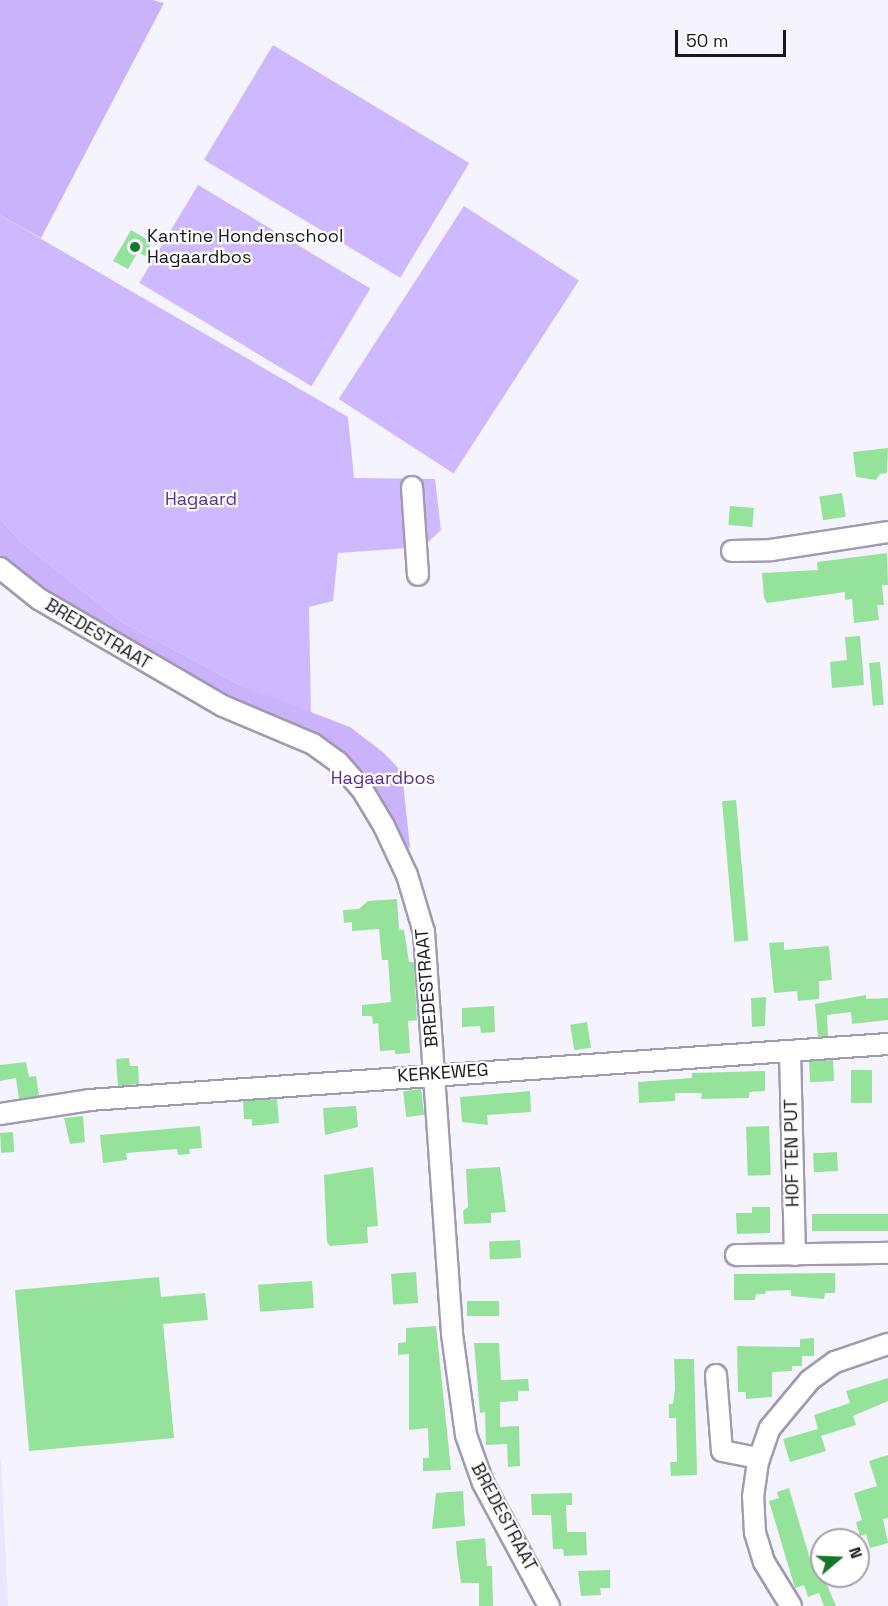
<!DOCTYPE html>
<html>
<head>
<meta charset="utf-8">
<style>
  body { margin:0 }
  #map { position:relative; width:888px; height:1606px; overflow:hidden; background:#f5f3fd; font-family:"Space Grotesk",sans-serif }
  div>[style] { position:absolute }
  [style*='--x'] { left:calc(var(--x)*1px); top:calc(var(--y)*1px); width:calc(var(--w)*1px); rotate:calc(var(--a)*1deg) }
  .built>* { inset:0; background:#ece5ff }
  .green>* { inset:0; background:#ceb9fe; transform-origin:0 0 }
  .forest>* { inset:0; background:#cab3fb }
  .building>* { inset:0; background:#95e39a; transform-origin:0 0 }
  .roads { filter:drop-shadow(2px 0 #a19ab1) drop-shadow(-2px 0 #a19ab1) drop-shadow(0 2px #a19ab1) drop-shadow(0 -2px #a19ab1) }
  .minor>* { height:20px; margin:-10px; padding:0 10px; transform-origin:10px; border-radius:10px; background:#fff }
  .dots>* { width:16px; height:16px; translate:-50% -50%; box-sizing:border-box; border:3px solid #fff; border-radius:50% }
  span { translate:-50% -50%; white-space:nowrap; text-align:center; line-height:1.15; -webkit-text-stroke:4.5px #fff; paint-order:stroke }
  .poi-label { font-size:18px; color:#18161e }
  .left { translate:0 -50%; text-align:left }
  .park-label { font-size:18px; color:#582e92 }
  .street-label { font-size:18px; color:#18161e }
  .north { position:absolute; left:810px; top:1528px; width:60px; height:60px; box-sizing:border-box; background:#fff; border:2px solid #a3a2a5; border-radius:50%; rotate:71deg; font-size:16px; font-weight:700; line-height:24px; text-align:center; color:#18161e }
  .north::after { content:''; display:block; margin:auto; width:21px; height:27px; background:#147729; clip-path:polygon(50% 0,100% 100%,50% 72%,0 100%) }
  .scale { position:absolute; left:675px; top:30px; width:111px; height:27px; box-sizing:border-box; border:3px solid #18161e; border-top:0; padding-left:8px; font-size:18px; line-height:21px; white-space:nowrap; color:#18161e; -webkit-text-stroke:4px #fff; paint-order:stroke }
</style>
</head>
<body>
<div id="map">
  <div class="built">
    <i style="clip-path:polygon(0 1460px,1px 1460px,8px 1606px,0 1606px)"></i>
  </div>
  <div class="green">
    <i style="left:273px;top:45px;width:229px;height:134px;rotate:31deg"></i>
    <i style="left:198px;top:185px;width:201px;height:114px;rotate:31deg"></i>
    <i style="left:464px;top:206px;width:137px;height:230px;rotate:33deg"></i>
    <i style="clip-path:polygon(0 215px,348px 417px,354px 478px,435px 479px,441px 530px,423px 547px,338px 553px,333px 601px,309px 607px,311px 714px,238px 684px,122px 622px,21px 542px,0 519px)"></i>
  </div>
  <div class="forest">
    <i style="clip-path:polygon(0 0,152px 0,164px 3px,41px 238px,0 215px)"></i>
    <i style="clip-path:polygon(0 519px,21px 542px,122px 622px,238px 684px,350px 727px,384px 753px,402px 772px,410px 848px,399px 845px,366px 786px,41px 592px,0 560px)"></i>
  </div>
  <div class="building">
    <i style="clip-path:polygon(131px 230px,152px 242px,145px 256px,138px 252px,128px 269px,113px 261px)"></i>
    <i style="clip-path:polygon(888px 448px,887px 473px,880px 474px,876px 480px,856px 477px,853px 452px)"></i>
    <i style="left:842px;top:493px;width:24px;height:23px;rotate:81deg"></i>
    <i style="left:730px;top:506px;width:24px;height:19px;rotate:5deg"></i>
    <i style="clip-path:polygon(887px 553px,888px 585px,882px 585px,884px 605px,877px 605px,879px 620px,854px 623px,852px 599px,845px 600px,845px 592px,767px 603px,764px 598px,762px 573px,818px 570px,817px 562px)"></i>
    <i style="clip-path:polygon(860px 636px,864px 685px,832px 688px,830px 662px,847px 660px,845px 637px)"></i>
    <i style="left:880px;top:662px;width:43px;height:11px;rotate:85deg"></i>
    <i style="left:736px;top:800px;width:141px;height:14px;rotate:85deg"></i>
    <i style="clip-path:polygon(397px 899px,399px 930px,404px 930px,409px 962px,414px 962px,417px 1020px,408px 1021px,410px 1053px,395px 1054px,395px 1050px,380px 1051px,378px 1023px,373px 1024px,372px 1016px,362px 1016px,362px 1005px,391px 1002px,388px 960px,382px 960px,379px 929px,352px 931px,352px 922px,344px 923px,343px 910px,359px 909px,368px 901px)"></i>
    <i style="clip-path:polygon(784px 942px,784px 950px,829px 946px,832px 980px,819px 981px,819px 999px,798px 1001px,797px 991px,774px 993px,769px 943px)"></i>
    <i style="clip-path:polygon(866px 995px,866px 999px,888px 998px,888px 1020px,852px 1024px,851px 1012px,827px 1015px,828px 1036px,818px 1037px,815px 1004px)"></i>
    <i style="clip-path:polygon(766px 997px,765px 1026px,752px 1027px,751px 998px)"></i>
    <i style="clip-path:polygon(494px 1006px,495px 1032px,481px 1033px,480px 1026px,462px 1027px,462px 1008px)"></i>
    <i style="left:587px;top:1022px;width:26px;height:17px;rotate:81deg"></i>
    <i style="clip-path:polygon(129px 1058px,130px 1066px,138px 1066px,139px 1084px,118px 1086px,116px 1059px)"></i>
    <i style="left:833px;top:1060px;width:21px;height:24px;rotate:87deg"></i>
    <i style="clip-path:polygon(26px 1062px,29px 1077px,36px 1076px,39px 1096px,19px 1099px,16px 1078px,0 1081px,0 1065px)"></i>
    <i style="left:851px;top:1070px;width:21px;height:33px"></i>
    <i style="clip-path:polygon(765px 1071px,765px 1091px,749px 1092px,749px 1098px,701px 1099px,702px 1093px,675px 1093px,675px 1101px,639px 1103px,638px 1082px,692px 1078px,692px 1073px)"></i>
    <i style="left:421px;top:1089px;width:26px;height:18px;rotate:83deg"></i>
    <i style="clip-path:polygon(530px 1091px,531px 1112px,487px 1115px,488px 1125px,462px 1122px,460px 1097px)"></i>
    <i style="clip-path:polygon(277px 1099px,279px 1123px,252px 1126px,252px 1119px,244px 1119px,243px 1101px)"></i>
    <i style="clip-path:polygon(356px 1106px,358px 1127px,325px 1135px,323px 1108px)"></i>
    <i style="clip-path:polygon(83px 1116px,85px 1142px,70px 1144px,64px 1118px)"></i>
    <i style="clip-path:polygon(200px 1126px,202px 1148px,189px 1149px,190px 1154px,178px 1155px,177px 1149px,126px 1153px,127px 1160px,103px 1163px,100px 1135px)"></i>
    <i style="left:769px;top:1126px;width:49px;height:23px;rotate:88deg"></i>
    <i style="left:13px;top:1132px;width:20px;height:13px;rotate:87deg"></i>
    <i style="left:837px;top:1152px;width:19px;height:24px;rotate:87deg"></i>
    <i style="clip-path:polygon(373px 1167px,378px 1226px,367px 1227px,368px 1243px,330px 1246px,327px 1242px,324px 1175px)"></i>
    <i style="clip-path:polygon(500px 1167px,506px 1212px,491px 1213px,491px 1223px,464px 1224px,463px 1211px,468px 1207px,466px 1169px)"></i>
    <i style="clip-path:polygon(752px 1207px,770px 1207px,770px 1233px,737px 1234px,736px 1213px,752px 1213px)"></i>
    <i style="left:888px;top:1214px;width:17px;height:76px;rotate:90deg"></i>
    <i style="left:520px;top:1240px;width:18px;height:31px;rotate:87deg"></i>
    <i style="left:416px;top:1272px;width:31px;height:25px;rotate:86deg"></i>
    <i style="clip-path:polygon(835px 1273px,835px 1293px,825px 1293px,824px 1299px,791px 1296px,791px 1290px,766px 1291px,765px 1294px,756px 1294px,755px 1300px,734px 1300px,734px 1274px)"></i>
    <i style="clip-path:polygon(159px 1277px,161px 1297px,205px 1293px,208px 1320px,163px 1324px,174px 1438px,29px 1451px,15px 1290px)"></i>
    <i style="left:312px;top:1281px;width:27px;height:54px;rotate:86deg"></i>
    <i style="left:467px;top:1301px;width:32px;height:15px"></i>
    <i style="clip-path:polygon(436px 1326px,451px 1470px,423px 1471px,423px 1458px,429px 1458px,428px 1428px,409px 1430px,409px 1354px,398px 1355px,398px 1343px,406px 1342px,406px 1328px)"></i>
    <i style="clip-path:polygon(814px 1338px,814px 1356px,802px 1356px,802px 1366px,792px 1366px,792px 1371px,772px 1372px,772px 1397px,746px 1399px,746px 1392px,738px 1392px,737px 1346px,800px 1347px,800px 1339px)"></i>
    <i style="clip-path:polygon(474px 1343px,499px 1343px,501px 1380px,528px 1379px,529px 1391px,518px 1391px,518px 1401px,500px 1402px,500px 1427px,519px 1426px,520px 1466px,508px 1467px,507px 1444px,486px 1445px,485px 1412px,480px 1413px)"></i>
    <i style="clip-path:polygon(674px 1359px,694px 1359px,697px 1475px,671px 1476px,670px 1462px,677px 1462px,676px 1418px,669px 1418px,669px 1404px,673px 1404px,675px 1389px)"></i>
    <i style="clip-path:polygon(888px 1378px,888px 1401px,853px 1416px,856px 1425px,821px 1436px,826px 1451px,790px 1462px,783px 1439px,818px 1429px,814px 1415px,850px 1403px,846px 1391px)"></i>
    <i style="clip-path:polygon(888px 1455px,888px 1518px,883px 1519px,888px 1543px,870px 1548px,866px 1534px,860px 1536px,856px 1522px,862px 1520px,854px 1493px,877px 1486px,869px 1461px)"></i>
    <i style="clip-path:polygon(789px 1488px,810px 1559px,815px 1557px,836px 1606px,824px 1606px,819px 1593px,808px 1597px,804px 1585px,795px 1588px,769px 1501px,779px 1498px,777px 1492px)"></i>
    <i style="clip-path:polygon(463px 1491px,465px 1526px,432px 1529px,436px 1493px)"></i>
    <i style="clip-path:polygon(572px 1493px,572px 1505px,566px 1505px,567px 1532px,586px 1532px,587px 1555px,564px 1556px,563px 1549px,553px 1549px,551px 1515px,532px 1515px,531px 1494px)"></i>
    <i style="clip-path:polygon(485px 1538px,487px 1566px,492px 1566px,493px 1606px,479px 1606px,479px 1583px,461px 1583px,457px 1555px,456px 1541px)"></i>
    <i style="clip-path:polygon(610px 1570px,610px 1588px,600px 1588px,601px 1595px,581px 1596px,578px 1571px)"></i>
  </div>
  <div class="roads">
    <div class="minor">
      <i style="--x:412;--y:487;--w:88;--a:86.1"></i>
      <i style="--x:732;--y:551;--w:39;--a:-1"></i>
      <i style="--x:771;--y:550;--w:118;--a:-8.7"></i>
      <i style="--x:0;--y:568;--w:50;--a:38.5"></i>
      <i style="--x:39;--y:599;--w:213;--a:30.2"></i>
      <i style="--x:223;--y:706;--w:98;--a:22.9"></i>
      <i style="--x:313;--y:744;--w:31;--a:36"></i>
      <i style="--x:338;--y:762;--w:38;--a:49"></i>
      <i style="--x:363;--y:791;--w:41;--a:59"></i>
      <i style="--x:384;--y:826;--w:54;--a:64.9"></i>
      <i style="--x:407;--y:875;--w:59;--a:73.4"></i>
      <i style="--x:424;--y:932;--w:403;--a:86"></i>
      <i style="--x:452;--y:1334;--w:102;--a:82.1"></i>
      <i style="--x:466;--y:1435;--w:51;--a:70.5"></i>
      <i style="--x:483;--y:1483;--w:140;--a:61.8"></i>
      <i style="--x:790;--y:1051;--w:204;--a:88.6"></i>
      <i style="--x:0;--y:1114;--w:90;--a:-8.9"></i>
      <i style="--x:89;--y:1100;--w:801;--a:-4.01"></i>
      <i style="--x:736;--y:1255;--w:152;--a:-0.8"></i>
      <i style="--x:716;--y:1375;--w:76;--a:85.5"></i>
      <i style="--x:722;--y:1451;--w:38;--a:11"></i>
      <i style="--x:791;--y:1606;--w:52;--a:-121.5"></i>
      <i style="--x:764;--y:1562;--w:30;--a:-107"></i>
      <i style="--x:755;--y:1533;--w:36;--a:-93"></i>
      <i style="--x:753;--y:1497;--w:35;--a:-82"></i>
      <i style="--x:758;--y:1462;--w:36;--a:-71"></i>
      <i style="--x:770;--y:1428;--w:62;--a:-50.2"></i>
      <i style="--x:810;--y:1380;--w:31;--a:-36"></i>
      <i style="--x:835;--y:1362;--w:56;--a:-18.8"></i>
    </div>
  </div>
  <div class="dots">
    <i style="left:135px;top:247px;background:#147729"></i>
  </div>
  <div class="poi-label">
    <span class="left" style="left:147px;top:247px">Kantine Hondenschool<br>Hagaardbos</span>
  </div>
  <div class="park-label">
    <span style="left:201px;top:499px">Hagaard</span>
    <span style="left:383px;top:778px">Hagaardbos</span>
  </div>
  <div class="street-label">
    <span style="left:98px;top:634px;rotate:31deg">BREDESTRAAT</span>
    <span style="left:427px;top:988px;rotate:-95deg">BREDESTRAAT</span>
    <span style="left:443px;top:1073px;rotate:-4deg">KERKEWEG</span>
    <span style="left:792px;top:1153px;rotate:-91deg">HOF TEN PUT</span>
    <span style="left:504px;top:1517px;rotate:62deg">BREDESTRAAT</span>
  </div>
  <div class="north">N</div>
  <div class="scale">50 m</div>
</div>
</body>
</html>
